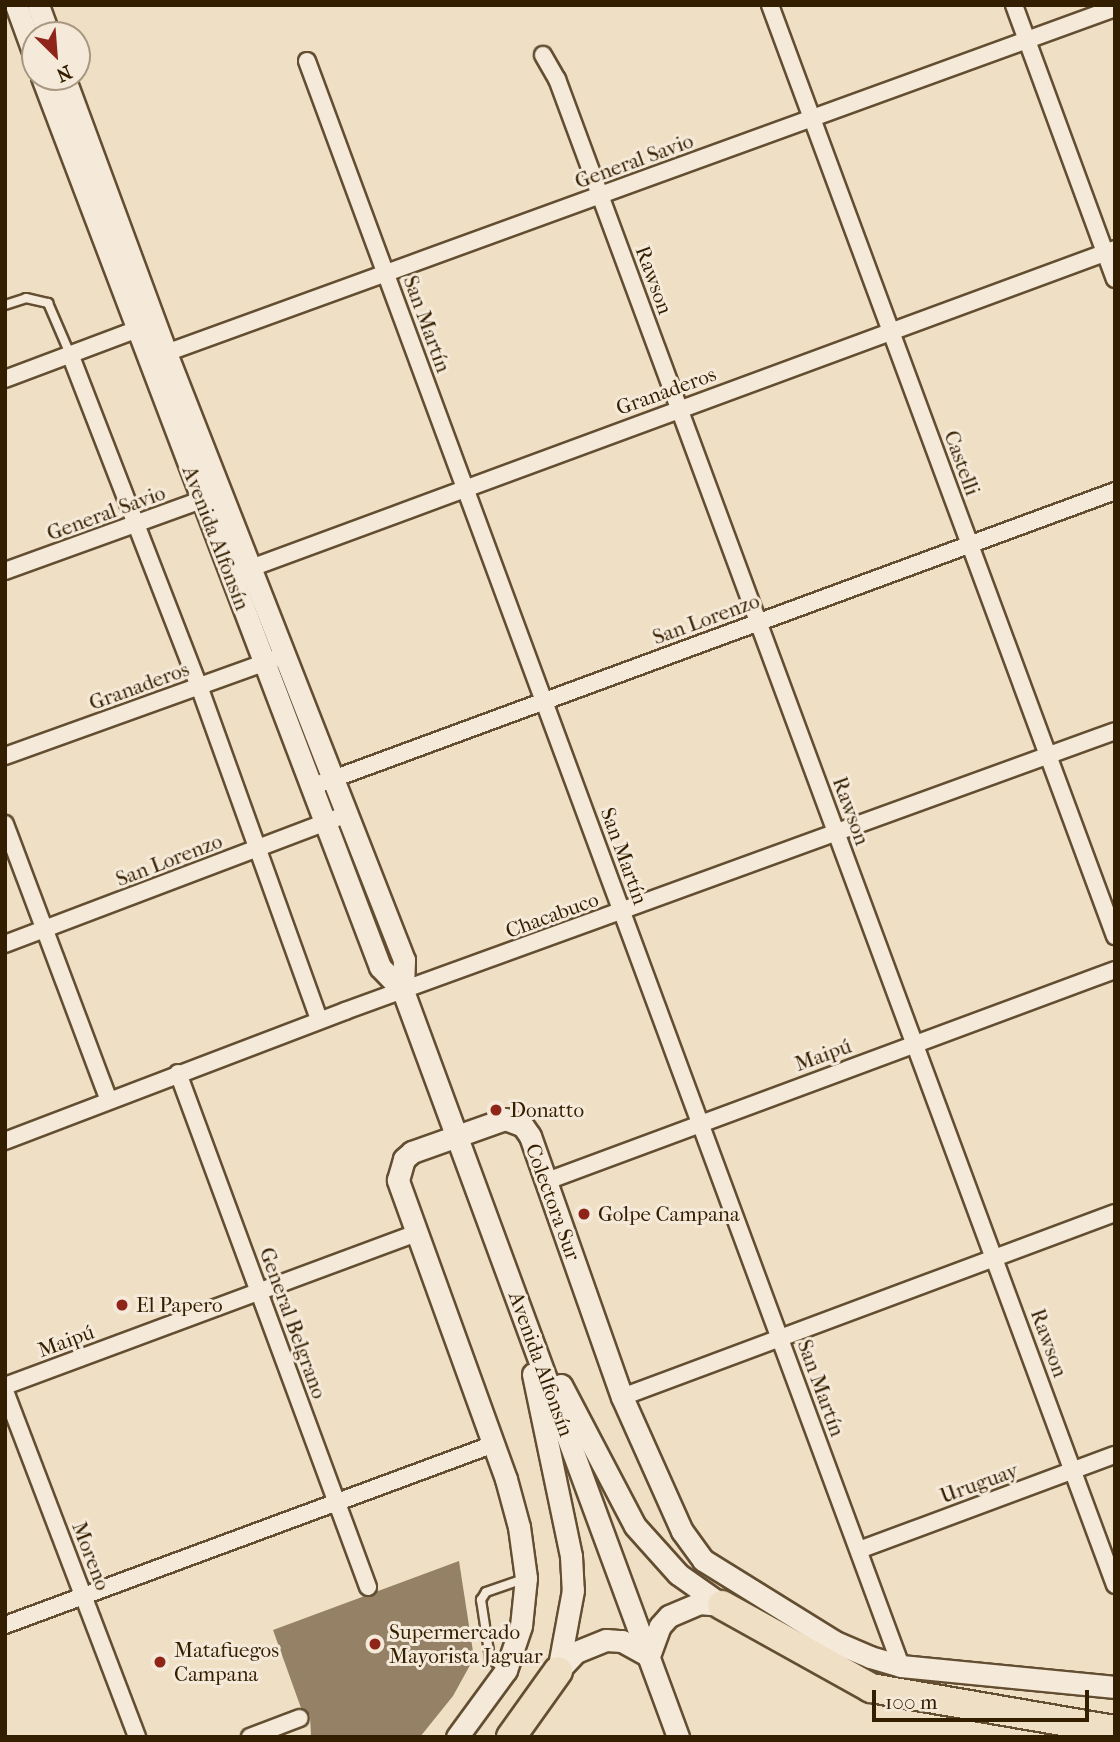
<!DOCTYPE html>
<html>
<head>
<meta charset="utf-8">
<style>
  body { margin:0 }
  #map { position:relative; width:1120px; height:1742px; overflow:hidden; background:#efdfc5; font-family:"IM FELL French Canon",serif }
  div>[style] { position:absolute }
  [style*='--x'] { left:calc(var(--x)*1px); top:calc(var(--y)*1px); width:calc(var(--w)*1px); rotate:calc(var(--a)*1deg) }
  .building>* { inset:0; background:#958266 }
  .roads { filter:drop-shadow(2px 0 #634e31) drop-shadow(-2px 0 #634e31) drop-shadow(0 2px #634e31) drop-shadow(0 -2px #634e31) }
  .lane>* { height:8px; margin:-4px; padding:0 4px; transform-origin:4px; border-radius:4px; background:#f5ead9 }
  .street>* { height:16px; margin:-8px; padding:0 8px; transform-origin:8px; border-radius:8px; background:#f5ead9 }
  .secondary>* { height:21px; margin:-10.5px; padding:0 10.5px; transform-origin:10.5px; border-radius:10.5px; background:#f5ead9 }
  .highway>* { height:28px; margin:-14px; padding:0 14px; transform-origin:14px; border-radius:14px; background:#efdfc5 }
  .dots>* { width:19px; height:19px; translate:-50% -50%; box-sizing:border-box; border:4px solid #f5ead9; border-radius:50% }
  span { translate:-50% -50%; white-space:nowrap; text-align:center; line-height:1.15; -webkit-text-stroke:6px #f5ead9; paint-order:stroke }
  .street-label { font-size:21px; color:#341e00 }
  .poi-label { font-size:21px; color:#341e00 }
  .left { translate:0 -50%; text-align:left }
  .frame { position:absolute; inset:0; border:7px solid #341e00; pointer-events:none }
  .north { position:absolute; left:21px; top:21px; width:70px; height:70px; box-sizing:border-box; background:#f5ead9; border:2px solid #a89882; border-radius:50%; rotate:155deg; font-size:19px; font-weight:700; line-height:28px; text-align:center; color:#341e00 }
  .north::after { content:''; display:block; margin:auto; width:24px; height:32px; background:#8f2418; clip-path:polygon(50% 0,100% 100%,50% 72%,0 100%) }
  .scale { position:absolute; left:872px; top:1690px; width:217px; height:32px; box-sizing:border-box; border:4px solid #341e00; border-top:0; padding-left:9px; font-size:21px; line-height:24px; white-space:nowrap; color:#341e00; -webkit-text-stroke:5px #f5ead9; paint-order:stroke }
</style>
</head>
<body>
<div id="map">
  <div class="building">
    <i style="clip-path:polygon(459px 1561px,474px 1658px,453px 1696px,420px 1737px,311px 1737px,310px 1715px,301px 1708px,273px 1630px)"></i>
  </div>
  <div class="roads">
    <div class="lane">
      <i style="--x:5;--y:305;--w:22;--a:-18"></i>
      <i style="--x:26;--y:298;--w:23;--a:13"></i>
      <i style="--x:48;--y:303;--w:56;--a:66.7"></i>
      <i style="--x:504;--y:1669;--w:18;--a:-142"></i>
      <i style="--x:490;--y:1658;--w:59;--a:-98.8"></i>
      <i style="--x:481;--y:1600;--w:9;--a:-58"></i>
      <i style="--x:486;--y:1592;--w:39;--a:-19"></i>
    </div>
    <div class="street">
      <i style="--x:770;--y:5;--w:993;--a:69.67"></i>
      <i style="--x:1014;--y:5;--w:292;--a:69.8"></i>
      <i style="--x:543;--y:55;--w:28;--a:60"></i>
      <i style="--x:557;--y:79;--w:1606;--a:69.67"></i>
      <i style="--x:307;--y:61;--w:1711;--a:69.69"></i>
      <i style="--x:166;--y:353;--w:1010;--a:-19.98"></i>
      <i style="--x:70;--y:354;--w:356;--a:68.8"></i>
      <i style="--x:199;--y:686;--w:355;--a:70.2"></i>
      <i style="--x:5;--y:379;--w:151;--a:-20.6"></i>
      <i style="--x:5;--y:571;--w:220;--a:-19.9"></i>
      <i style="--x:240;--y:572;--w:933;--a:-20.26"></i>
      <i style="--x:5;--y:756;--w:286;--a:-19.8"></i>
      <i style="--x:322;--y:783;--w:845;--a:-20.21"></i>
      <i style="--x:5;--y:824;--w:295;--a:69.4"></i>
      <i style="--x:5;--y:944;--w:366;--a:-20.8"></i>
      <i style="--x:178;--y:1073;--w:548;--a:69.71"></i>
      <i style="--x:5;--y:1141;--w:364;--a:-20.9"></i>
      <i style="--x:345;--y:1011;--w:819;--a:-19.98"></i>
      <i style="--x:547;--y:1181;--w:606;--a:-20.38"></i>
      <i style="--x:5;--y:1386;--w:439;--a:-20.4"></i>
      <i style="--x:5;--y:1391;--w:370;--a:69.1"></i>
      <i style="--x:622;--y:1397;--w:526;--a:-20.47"></i>
      <i style="--x:859;--y:1550;--w:273;--a:-20.4"></i>
      <i style="--x:5;--y:1625;--w:521;--a:-20.31"></i>
      <i style="--x:250;--y:1737;--w:53;--a:-20.8"></i>
    </div>
    <div class="secondary">
      <i style="--x:16;--y:5;--w:55;--a:69.9"></i>
      <i style="--x:38;--y:5;--w:32;--a:70"></i>
      <i style="--x:42;--y:77;--w:952;--a:69.2"></i>
      <i style="--x:380;--y:967;--w:33;--a:46"></i>
      <i style="--x:64;--y:77;--w:294;--a:69.7"></i>
      <i style="--x:166;--y:353;--w:652;--a:68.59"></i>
      <i style="--x:404;--y:960;--w:31;--a:92"></i>
      <i style="--x:403;--y:991;--w:795;--a:69.76"></i>
      <i style="--x:533;--y:1374;--w:186;--a:78.2"></i>
      <i style="--x:571;--y:1556;--w:34;--a:87"></i>
      <i style="--x:573;--y:1590;--w:82;--a:100.5"></i>
      <i style="--x:561;--y:1385;--w:159;--a:62.3"></i>
      <i style="--x:635;--y:1526;--w:64;--a:48.1"></i>
      <i style="--x:678;--y:1574;--w:54;--a:35.2"></i>
      <i style="--x:649;--y:1656;--w:32;--a:-70"></i>
      <i style="--x:660;--y:1626;--w:13;--a:-48"></i>
      <i style="--x:669;--y:1616;--w:33;--a:-23"></i>
      <i style="--x:699;--y:1603;--w:23;--a:5"></i>
      <i style="--x:558;--y:1671;--w:26;--a:-47"></i>
      <i style="--x:576;--y:1652;--w:32;--a:-22"></i>
      <i style="--x:606;--y:1640;--w:16;--a:4"></i>
      <i style="--x:622;--y:1641;--w:31;--a:29"></i>
      <i style="--x:457;--y:1737;--w:83;--a:-53.8"></i>
      <i style="--x:506;--y:1670;--w:46;--a:-71.2"></i>
      <i style="--x:521;--y:1626;--w:48;--a:-84.1"></i>
      <i style="--x:526;--y:1578;--w:51;--a:-97.8"></i>
      <i style="--x:519;--y:1527;--w:50;--a:-105.2"></i>
      <i style="--x:506;--y:1479;--w:318;--a:-109.9"></i>
      <i style="--x:398;--y:1180;--w:22;--a:-74"></i>
      <i style="--x:404;--y:1159;--w:11;--a:-41"></i>
      <i style="--x:412;--y:1152;--w:99;--a:-19.5"></i>
      <i style="--x:505;--y:1119;--w:19;--a:21"></i>
      <i style="--x:523;--y:1126;--w:12;--a:55"></i>
      <i style="--x:530;--y:1136;--w:277;--a:70.6"></i>
      <i style="--x:622;--y:1397;--w:147;--a:65.9"></i>
      <i style="--x:682;--y:1531;--w:36;--a:54"></i>
      <i style="--x:703;--y:1560;--w:155;--a:31.8"></i>
      <i style="--x:835;--y:1642;--w:38;--a:23"></i>
      <i style="--x:870;--y:1657;--w:32;--a:16"></i>
      <i style="--x:901;--y:1666;--w:215;--a:5.6"></i>
    </div>
    <div class="highway">
      <i style="--x:722;--y:1605;--w:171;--a:29.1"></i>
      <i style="--x:871;--y:1688;--w:248;--a:9.8"></i>
      <i style="--x:511;--y:1737;--w:81;--a:-54.5"></i>
    </div>
  </div>
  <div class="dots">
    <i style="left:496px;top:1110px;background:#8f2418"></i>
    <i style="left:584px;top:1214px;background:#8f2418"></i>
    <i style="left:122px;top:1305px;background:#8f2418"></i>
    <i style="left:375px;top:1644px;background:#8f2418"></i>
    <i style="left:160px;top:1662px;background:#8f2418"></i>
  </div>
  <div class="street-label">
    <span style="left:634px;top:161px;rotate:-20deg">General Savio</span>
    <span style="left:654px;top:280px;rotate:70deg">Rawson</span>
    <span style="left:427px;top:324px;rotate:70deg">San Martín</span>
    <span style="left:666px;top:391px;rotate:-20deg">Granaderos</span>
    <span style="left:962px;top:463px;rotate:70deg">Castelli</span>
    <span style="left:106px;top:513px;rotate:-20deg">General Savio</span>
    <span style="left:216px;top:538px;rotate:69deg">Avenida Alfonsín</span>
    <span style="left:706px;top:619px;rotate:-20deg">San Lorenzo</span>
    <span style="left:139px;top:686px;rotate:-20deg">Granaderos</span>
    <span style="left:851px;top:811px;rotate:70deg">Rawson</span>
    <span style="left:624px;top:856px;rotate:70deg">San Martín</span>
    <span style="left:169px;top:860px;rotate:-21deg">San Lorenzo</span>
    <span style="left:552px;top:915px;rotate:-20deg">Chacabuco</span>
    <span style="left:823px;top:1055px;rotate:-20deg">Maipú</span>
    <span style="left:553px;top:1202px;rotate:70deg">Colectora Sur</span>
    <span style="left:293px;top:1323px;rotate:70deg">General Belgrano</span>
    <span style="left:66px;top:1341px;rotate:-20deg">Maipú</span>
    <span style="left:1049px;top:1343px;rotate:70deg">Rawson</span>
    <span style="left:541px;top:1364px;rotate:70deg">Avenida Alfonsín</span>
    <span style="left:821px;top:1388px;rotate:70deg">San Martín</span>
    <span style="left:979px;top:1483px;rotate:-20deg">Uruguay</span>
    <span style="left:91px;top:1556px;rotate:69deg">Moreno</span>
  </div>
  <div class="poi-label">
    <span class="left" style="left:510px;top:1110px">Donatto</span>
    <span class="left" style="left:598px;top:1214px">Golpe Campana</span>
    <span class="left" style="left:136px;top:1305px">El Papero</span>
    <span class="left" style="left:389px;top:1644px">Supermercado<br>Mayorista Jaguar</span>
    <span class="left" style="left:174px;top:1662px">Matafuegos<br>Campana</span>
  </div>
  <div class="frame"></div>
  <div class="north">N</div>
  <div class="scale">100 m</div>
</div>
</body>
</html>
